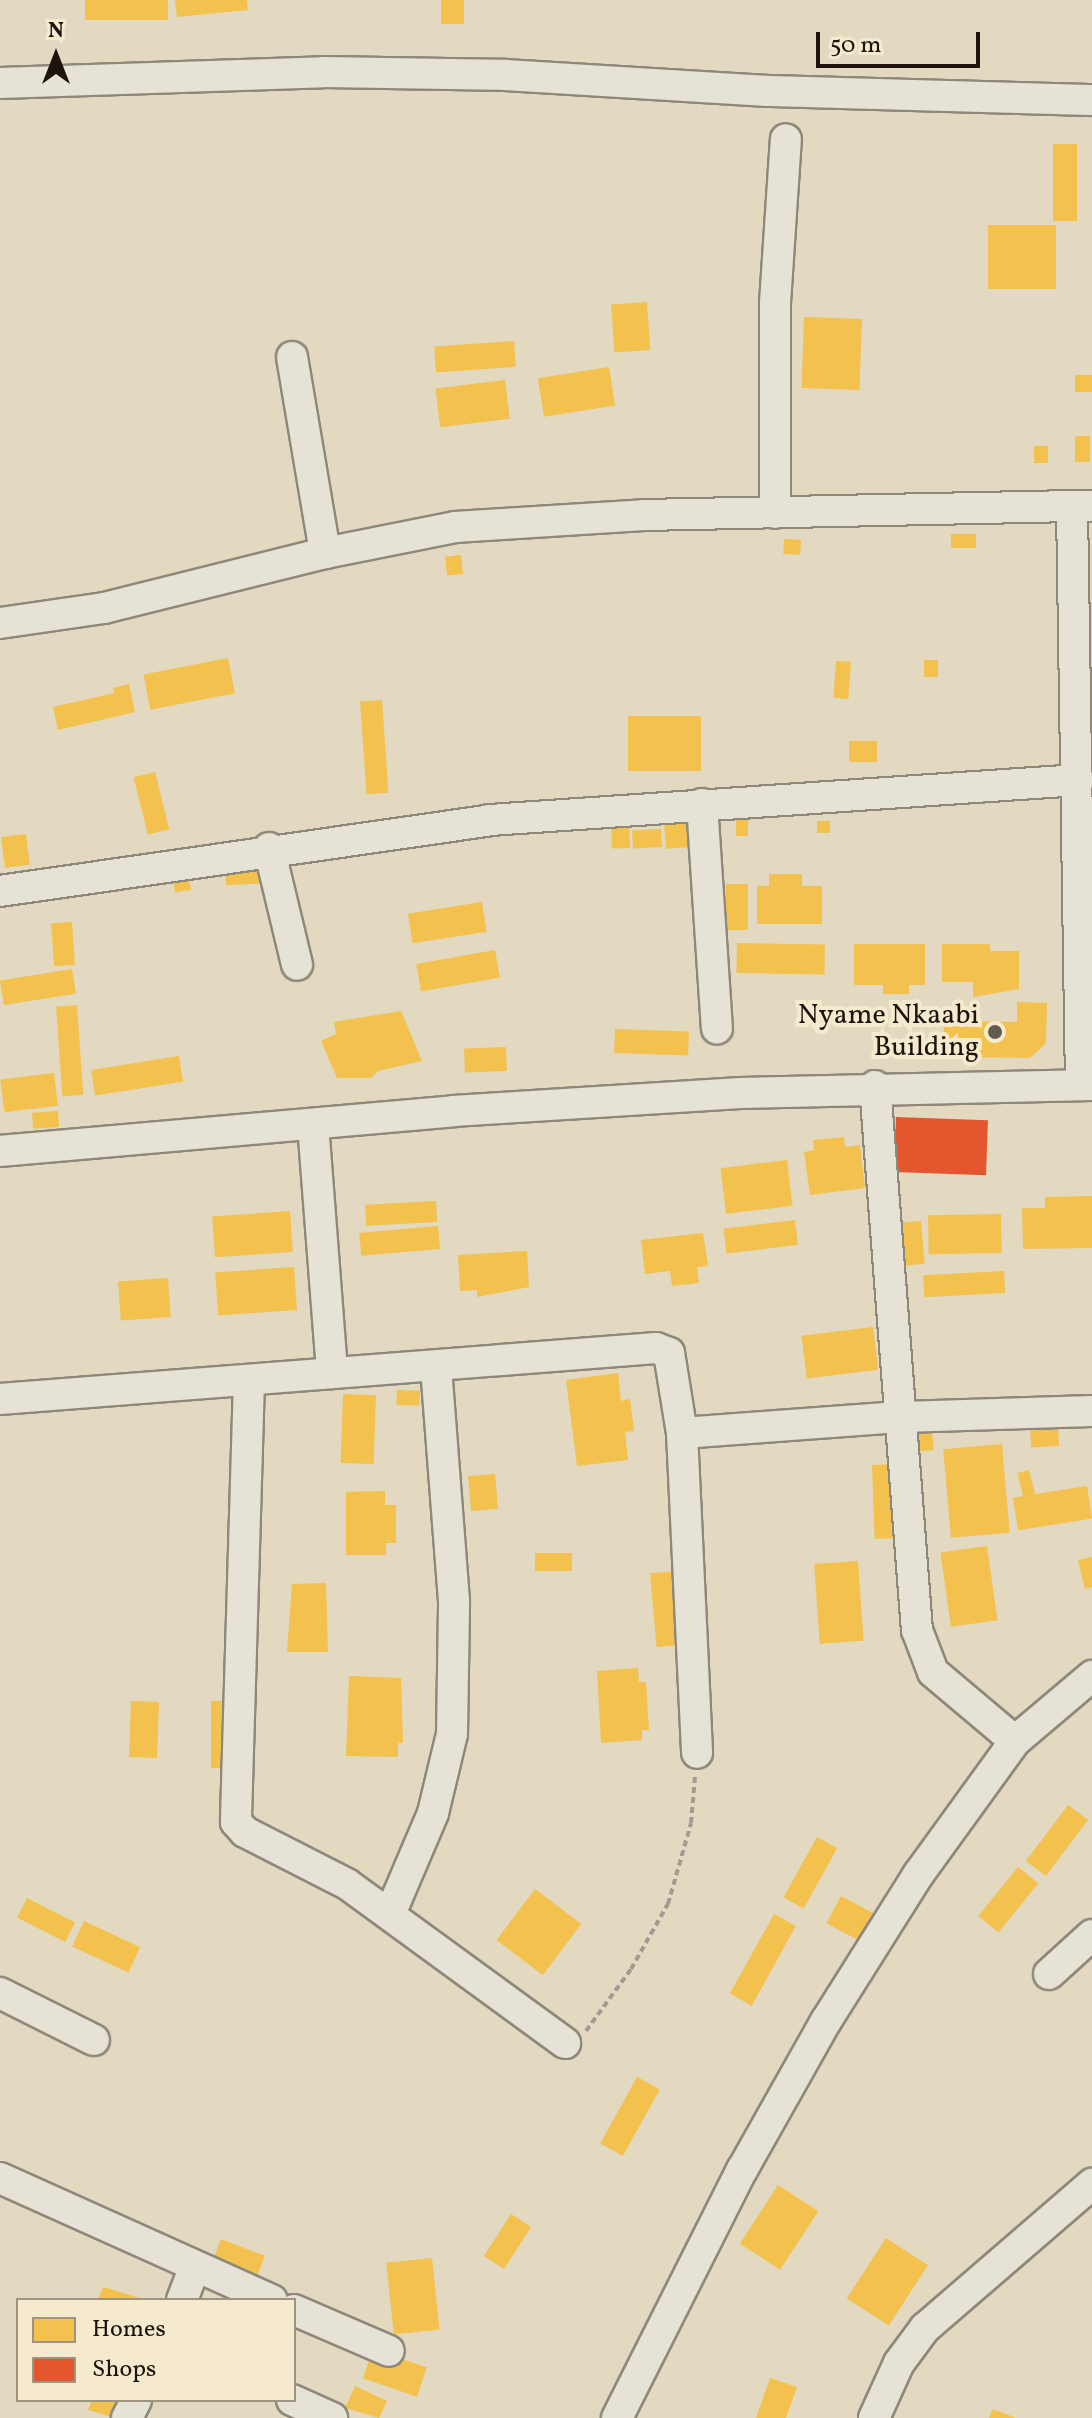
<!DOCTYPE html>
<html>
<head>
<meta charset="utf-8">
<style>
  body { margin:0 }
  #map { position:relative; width:1092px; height:2418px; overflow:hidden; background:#e2d9c0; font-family:Vollkorn,serif }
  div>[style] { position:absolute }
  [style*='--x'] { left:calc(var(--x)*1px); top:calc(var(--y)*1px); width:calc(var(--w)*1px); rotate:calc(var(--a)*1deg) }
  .homes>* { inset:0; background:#f2c14e; transform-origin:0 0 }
  .shops>* { inset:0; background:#e4572e; transform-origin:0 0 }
  .path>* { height:4px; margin-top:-2px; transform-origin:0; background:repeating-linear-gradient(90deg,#a19c93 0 6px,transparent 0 10px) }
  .roads { filter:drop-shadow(2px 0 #8e887a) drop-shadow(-2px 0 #8e887a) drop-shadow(0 2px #8e887a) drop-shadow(0 -2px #8e887a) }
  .minor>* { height:30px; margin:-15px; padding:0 15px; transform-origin:15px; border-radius:15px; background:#e7e2d6 }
  .dots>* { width:22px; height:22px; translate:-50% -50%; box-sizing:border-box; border:4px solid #f5eacd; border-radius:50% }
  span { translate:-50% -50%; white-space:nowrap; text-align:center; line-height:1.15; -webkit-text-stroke:8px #f5eacd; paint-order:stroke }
  .poi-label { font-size:28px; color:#1e140e }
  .right { translate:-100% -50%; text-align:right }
  .legend { position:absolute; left:16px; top:2298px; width:280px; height:104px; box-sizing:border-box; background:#f5eacd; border:2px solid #9f9481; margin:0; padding:10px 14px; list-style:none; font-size:24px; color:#1e140e }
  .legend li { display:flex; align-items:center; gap:16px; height:40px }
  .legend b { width:40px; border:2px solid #9f9481 }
  .north { position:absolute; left:16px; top:16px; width:80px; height:80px; -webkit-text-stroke:6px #f5eacd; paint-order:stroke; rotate:0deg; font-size:22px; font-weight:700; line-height:32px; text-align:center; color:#1e140e }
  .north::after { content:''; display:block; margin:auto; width:28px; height:36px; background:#1e140e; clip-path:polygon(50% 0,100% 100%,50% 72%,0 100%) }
  .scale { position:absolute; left:816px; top:32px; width:164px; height:36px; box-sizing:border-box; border:4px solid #1e140e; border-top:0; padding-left:10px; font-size:24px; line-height:28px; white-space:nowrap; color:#1e140e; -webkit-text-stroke:6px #f5eacd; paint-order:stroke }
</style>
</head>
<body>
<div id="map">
  <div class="homes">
    <i style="left:85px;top:0;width:83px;height:20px"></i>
    <i style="clip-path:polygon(175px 0,247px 0,248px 10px,177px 17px)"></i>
    <i style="left:441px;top:0;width:23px;height:24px"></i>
    <i style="left:1053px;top:144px;width:24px;height:77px"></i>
    <i style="left:988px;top:225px;width:68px;height:64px"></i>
    <i style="left:647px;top:302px;width:48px;height:36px;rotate:86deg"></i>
    <i style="left:804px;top:317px;width:58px;height:71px;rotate:2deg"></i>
    <i style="left:514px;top:341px;width:26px;height:80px;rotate:86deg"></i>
    <i style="left:609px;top:367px;width:39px;height:72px;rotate:81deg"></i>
    <i style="left:1092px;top:375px;width:17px;height:17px;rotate:90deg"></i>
    <i style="left:505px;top:380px;width:39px;height:70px;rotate:83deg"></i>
    <i style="left:1075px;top:436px;width:15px;height:26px"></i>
    <i style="left:1034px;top:446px;width:14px;height:17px"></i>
    <i style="left:976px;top:534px;width:14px;height:25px;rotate:90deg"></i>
    <i style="left:784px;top:539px;width:17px;height:15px;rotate:3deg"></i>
    <i style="left:461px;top:555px;width:19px;height:16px;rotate:84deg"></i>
    <i style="left:228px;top:658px;width:36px;height:86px;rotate:79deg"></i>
    <i style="left:924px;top:660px;width:14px;height:17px"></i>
    <i style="left:836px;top:661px;width:15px;height:37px;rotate:4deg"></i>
    <i style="clip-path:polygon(129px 684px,135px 712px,58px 730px,53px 707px,114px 693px,113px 688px)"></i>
    <i style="left:382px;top:700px;width:93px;height:22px;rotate:86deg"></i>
    <i style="left:628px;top:716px;width:73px;height:55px"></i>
    <i style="left:877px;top:741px;width:21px;height:28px;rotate:90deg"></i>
    <i style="left:155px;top:772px;width:59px;height:22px;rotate:76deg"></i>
    <i style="left:629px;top:819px;width:29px;height:18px;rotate:88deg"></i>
    <i style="left:691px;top:819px;width:28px;height:27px;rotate:86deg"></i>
    <i style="left:736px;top:820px;width:12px;height:16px"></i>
    <i style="left:817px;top:821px;width:13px;height:12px"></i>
    <i style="left:661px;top:829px;width:18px;height:29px;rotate:87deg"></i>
    <i style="left:26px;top:834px;width:31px;height:25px;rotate:83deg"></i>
    <i style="left:270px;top:864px;width:19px;height:45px;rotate:87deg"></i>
    <i style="left:188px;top:873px;width:17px;height:16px;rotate:80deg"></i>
    <i style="clip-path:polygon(769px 874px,802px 874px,802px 886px,822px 886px,822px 924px,757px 924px,757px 886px,769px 886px)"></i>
    <i style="left:726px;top:884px;width:22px;height:46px"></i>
    <i style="left:482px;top:902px;width:30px;height:75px;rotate:81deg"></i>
    <i style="left:72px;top:922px;width:43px;height:21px;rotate:86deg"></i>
    <i style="left:737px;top:943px;width:88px;height:30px;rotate:1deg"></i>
    <i style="clip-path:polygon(854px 944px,925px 944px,925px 985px,909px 985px,909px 994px,883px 994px,883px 985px,854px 985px)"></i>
    <i style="clip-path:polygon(942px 944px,990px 944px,990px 951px,1019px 951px,1019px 989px,973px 997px,973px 982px,942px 982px)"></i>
    <i style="left:495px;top:950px;width:28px;height:80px;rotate:80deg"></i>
    <i style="left:72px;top:969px;width:25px;height:73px;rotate:81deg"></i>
    <i style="clip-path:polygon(1017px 1002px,1047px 1003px,1046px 1043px,1030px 1058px,943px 1057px,944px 1021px,1017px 1022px)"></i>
    <i style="left:77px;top:1005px;width:90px;height:21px;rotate:86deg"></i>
    <i style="clip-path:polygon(401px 1011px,422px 1061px,378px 1071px,371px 1078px,337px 1078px,321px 1041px,336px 1034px,334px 1022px)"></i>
    <i style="left:615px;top:1029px;width:74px;height:24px;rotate:2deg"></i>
    <i style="left:506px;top:1047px;width:24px;height:42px;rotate:88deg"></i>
    <i style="left:179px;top:1056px;width:26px;height:89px;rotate:81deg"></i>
    <i style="left:54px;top:1073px;width:33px;height:54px;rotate:83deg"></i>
    <i style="left:58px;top:1111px;width:16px;height:26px;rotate:86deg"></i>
    <i style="clip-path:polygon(844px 1137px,845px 1147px,860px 1145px,865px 1188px,810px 1195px,804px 1152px,814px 1150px,813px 1140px)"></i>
    <i style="left:787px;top:1160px;width:46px;height:67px;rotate:83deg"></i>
    <i style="clip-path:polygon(1092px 1196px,1092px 1248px,1023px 1249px,1022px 1208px,1045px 1208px,1045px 1197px)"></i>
    <i style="left:436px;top:1201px;width:21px;height:71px;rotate:87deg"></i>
    <i style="left:290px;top:1211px;width:41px;height:78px;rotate:86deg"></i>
    <i style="left:1001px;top:1214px;width:39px;height:73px;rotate:89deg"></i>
    <i style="left:795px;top:1220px;width:25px;height:72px;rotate:83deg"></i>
    <i style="left:921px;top:1221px;width:43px;height:25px;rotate:85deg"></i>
    <i style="left:438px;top:1226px;width:23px;height:79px;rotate:85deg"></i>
    <i style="clip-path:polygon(703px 1233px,708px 1266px,697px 1267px,699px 1283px,672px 1286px,670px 1271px,645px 1274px,641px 1240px)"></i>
    <i style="clip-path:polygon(527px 1251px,529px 1287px,477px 1297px,477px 1290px,460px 1291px,458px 1255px)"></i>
    <i style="left:294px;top:1267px;width:43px;height:79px;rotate:86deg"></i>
    <i style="left:1004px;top:1271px;width:22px;height:81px;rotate:87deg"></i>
    <i style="left:168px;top:1278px;width:39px;height:50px;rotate:86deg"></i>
    <i style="left:873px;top:1327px;width:43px;height:72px;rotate:83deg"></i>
    <i style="clip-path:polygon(618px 1373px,621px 1401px,630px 1399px,634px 1431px,625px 1432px,628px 1460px,577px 1466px,566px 1380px)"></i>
    <i style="left:397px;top:1390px;width:23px;height:15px;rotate:2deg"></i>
    <i style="left:343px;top:1394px;width:33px;height:69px;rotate:2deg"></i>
    <i style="left:1058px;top:1426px;width:20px;height:28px;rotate:87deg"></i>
    <i style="left:932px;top:1432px;width:18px;height:16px;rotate:84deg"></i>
    <i style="left:1002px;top:1444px;width:89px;height:59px;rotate:85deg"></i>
    <i style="left:898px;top:1464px;width:74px;height:26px;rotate:88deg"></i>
    <i style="left:1029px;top:1470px;width:25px;height:12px;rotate:76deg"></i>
    <i style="left:495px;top:1474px;width:35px;height:27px;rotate:85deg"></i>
    <i style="left:1087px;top:1486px;width:33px;height:75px;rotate:81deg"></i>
    <i style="clip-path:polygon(385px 1491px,385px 1505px,396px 1505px,396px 1543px,386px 1543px,386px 1555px,346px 1555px,346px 1492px)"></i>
    <i style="left:987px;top:1546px;width:75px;height:47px;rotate:82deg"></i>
    <i style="left:535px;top:1553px;width:37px;height:18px"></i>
    <i style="clip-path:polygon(1092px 1557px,1092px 1587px,1085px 1589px,1078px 1560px)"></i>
    <i style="left:858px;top:1561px;width:80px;height:44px;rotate:86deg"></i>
    <i style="left:677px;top:1571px;width:74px;height:27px;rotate:85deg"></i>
    <i style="clip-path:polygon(326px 1583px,328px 1652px,287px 1652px,292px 1584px)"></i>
    <i style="clip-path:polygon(638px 1668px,639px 1682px,646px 1682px,649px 1730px,642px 1730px,642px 1740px,601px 1743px,597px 1671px)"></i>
    <i style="clip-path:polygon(349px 1676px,401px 1678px,403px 1743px,398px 1743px,398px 1757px,346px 1756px)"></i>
    <i style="left:131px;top:1701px;width:28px;height:56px;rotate:2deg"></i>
    <i style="left:211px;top:1701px;width:21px;height:67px"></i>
    <i style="left:1068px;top:1805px;width:25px;height:70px;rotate:37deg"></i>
    <i style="left:817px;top:1837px;width:23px;height:69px;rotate:29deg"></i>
    <i style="left:1018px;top:1867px;width:26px;height:63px;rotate:39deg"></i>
    <i style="left:535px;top:1889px;width:58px;height:64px;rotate:37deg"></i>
    <i style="left:841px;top:1896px;width:36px;height:31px;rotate:28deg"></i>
    <i style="left:27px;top:1898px;width:54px;height:22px;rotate:27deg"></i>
    <i style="left:774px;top:1914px;width:25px;height:91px;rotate:29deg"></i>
    <i style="left:84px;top:1921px;width:62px;height:28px;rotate:25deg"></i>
    <i style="left:637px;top:2077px;width:26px;height:76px;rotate:29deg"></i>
    <i style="left:778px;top:2185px;width:48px;height:70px;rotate:33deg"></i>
    <i style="left:511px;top:2214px;width:24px;height:50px;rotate:33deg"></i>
    <i style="left:886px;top:2238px;width:50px;height:72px;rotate:33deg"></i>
    <i style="left:221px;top:2239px;width:47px;height:26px;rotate:21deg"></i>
    <i style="left:432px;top:2258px;width:72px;height:46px;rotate:84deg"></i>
    <i style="clip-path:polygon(103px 2287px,143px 2299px,143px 2300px,98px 2300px)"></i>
    <i style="left:373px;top:2349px;width:57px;height:31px;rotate:19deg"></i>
    <i style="clip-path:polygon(770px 2378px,797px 2387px,786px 2418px,756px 2418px)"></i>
    <i style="clip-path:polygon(355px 2386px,387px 2401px,379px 2418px,345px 2408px)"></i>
    <i style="clip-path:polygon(92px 2400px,122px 2400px,115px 2418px,88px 2410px)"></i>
    <i style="clip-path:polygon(993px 2409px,1016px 2418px,989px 2418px)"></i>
  </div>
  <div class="shops">
    <i style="left:896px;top:1117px;width:92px;height:55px;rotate:2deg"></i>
  </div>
  <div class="path">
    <i style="--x:586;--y:2031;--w:77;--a:-54"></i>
    <i style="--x:631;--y:1969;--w:75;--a:-60.4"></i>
    <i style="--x:668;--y:1904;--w:84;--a:-74.1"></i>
    <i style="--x:691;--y:1823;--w:47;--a:-85.1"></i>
  </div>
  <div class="roads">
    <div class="minor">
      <i style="--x:0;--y:83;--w:324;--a:-1.9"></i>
      <i style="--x:324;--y:72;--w:181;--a:0.9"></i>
      <i style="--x:505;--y:75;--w:263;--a:3.5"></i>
      <i style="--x:768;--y:91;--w:324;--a:1.6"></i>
      <i style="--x:292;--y:357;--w:199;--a:80.4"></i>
      <i style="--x:1072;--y:506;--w:579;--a:89.11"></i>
      <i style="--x:775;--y:513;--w:210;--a:-90"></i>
      <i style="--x:775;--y:303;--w:164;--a:-86.2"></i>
      <i style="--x:0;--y:623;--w:105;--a:-8.2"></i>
      <i style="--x:104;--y:608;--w:228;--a:-14"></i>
      <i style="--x:325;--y:553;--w:133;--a:-11.3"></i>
      <i style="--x:455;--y:527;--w:189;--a:-3.6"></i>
      <i style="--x:644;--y:515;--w:448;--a:-1.2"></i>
      <i style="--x:702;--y:804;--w:225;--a:86.2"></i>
      <i style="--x:269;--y:848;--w:120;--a:76.5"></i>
      <i style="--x:0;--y:891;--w:495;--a:-8.2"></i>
      <i style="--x:490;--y:820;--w:590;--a:-3.89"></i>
      <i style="--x:875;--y:1086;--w:546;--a:85.59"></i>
      <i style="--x:917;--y:1630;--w:45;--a:69.1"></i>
      <i style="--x:933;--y:1672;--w:107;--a:40.1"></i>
      <i style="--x:313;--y:1124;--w:250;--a:85.6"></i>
      <i style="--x:0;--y:1151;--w:455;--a:-5"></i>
      <i style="--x:453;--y:1111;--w:288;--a:-3.6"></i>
      <i style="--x:740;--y:1093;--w:352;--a:-1.3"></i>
      <i style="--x:249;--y:1380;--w:442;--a:91.7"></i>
      <i style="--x:236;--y:1822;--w:13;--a:48"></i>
      <i style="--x:245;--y:1832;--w:114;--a:27"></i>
      <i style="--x:347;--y:1884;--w:270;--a:36.1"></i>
      <i style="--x:0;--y:1399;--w:658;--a:-4.45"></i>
      <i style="--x:656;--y:1348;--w:14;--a:21"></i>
      <i style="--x:669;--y:1353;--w:81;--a:80.8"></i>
      <i style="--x:682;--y:1433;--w:320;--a:87.3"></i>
      <i style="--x:682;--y:1433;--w:221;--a:-4.2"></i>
      <i style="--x:902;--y:1417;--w:190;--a:-1.8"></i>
      <i style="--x:390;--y:1914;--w:110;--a:-66.9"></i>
      <i style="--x:433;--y:1813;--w:81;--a:-76.5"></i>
      <i style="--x:452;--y:1734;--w:133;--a:-89.1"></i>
      <i style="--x:454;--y:1601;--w:236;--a:-94.4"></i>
      <i style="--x:1049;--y:1974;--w:58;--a:-42.2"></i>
      <i style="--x:0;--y:1993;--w:105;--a:26.6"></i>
      <i style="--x:0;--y:2178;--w:298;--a:24.2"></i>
      <i style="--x:182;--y:2300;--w:36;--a:-69"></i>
      <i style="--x:294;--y:2310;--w:103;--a:23.3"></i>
      <i style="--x:292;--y:2400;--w:44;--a:24.2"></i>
      <i style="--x:127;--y:2418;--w:20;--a:-63"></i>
      <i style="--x:617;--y:2418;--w:278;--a:-63.3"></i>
      <i style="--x:742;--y:2170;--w:171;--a:-60.6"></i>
      <i style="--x:826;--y:2021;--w:173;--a:-57.8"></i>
      <i style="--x:918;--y:1875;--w:165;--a:-54.1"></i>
      <i style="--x:1015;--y:1741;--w:101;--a:-40.2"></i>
      <i style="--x:874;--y:2418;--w:60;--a:-65.6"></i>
      <i style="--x:899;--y:2363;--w:44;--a:-53.4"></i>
      <i style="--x:925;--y:2328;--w:221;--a:-40.8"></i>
    </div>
  </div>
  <div class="dots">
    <i style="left:995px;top:1032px;background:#63594c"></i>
  </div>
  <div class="poi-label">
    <span class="right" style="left:979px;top:1032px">Nyame Nkaabi<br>Building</span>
  </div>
  <ul class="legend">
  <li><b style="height:22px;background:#f2c14e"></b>Homes</li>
  <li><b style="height:22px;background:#e4572e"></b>Shops</li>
  </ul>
  <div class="north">N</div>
  <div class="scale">50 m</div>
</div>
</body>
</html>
